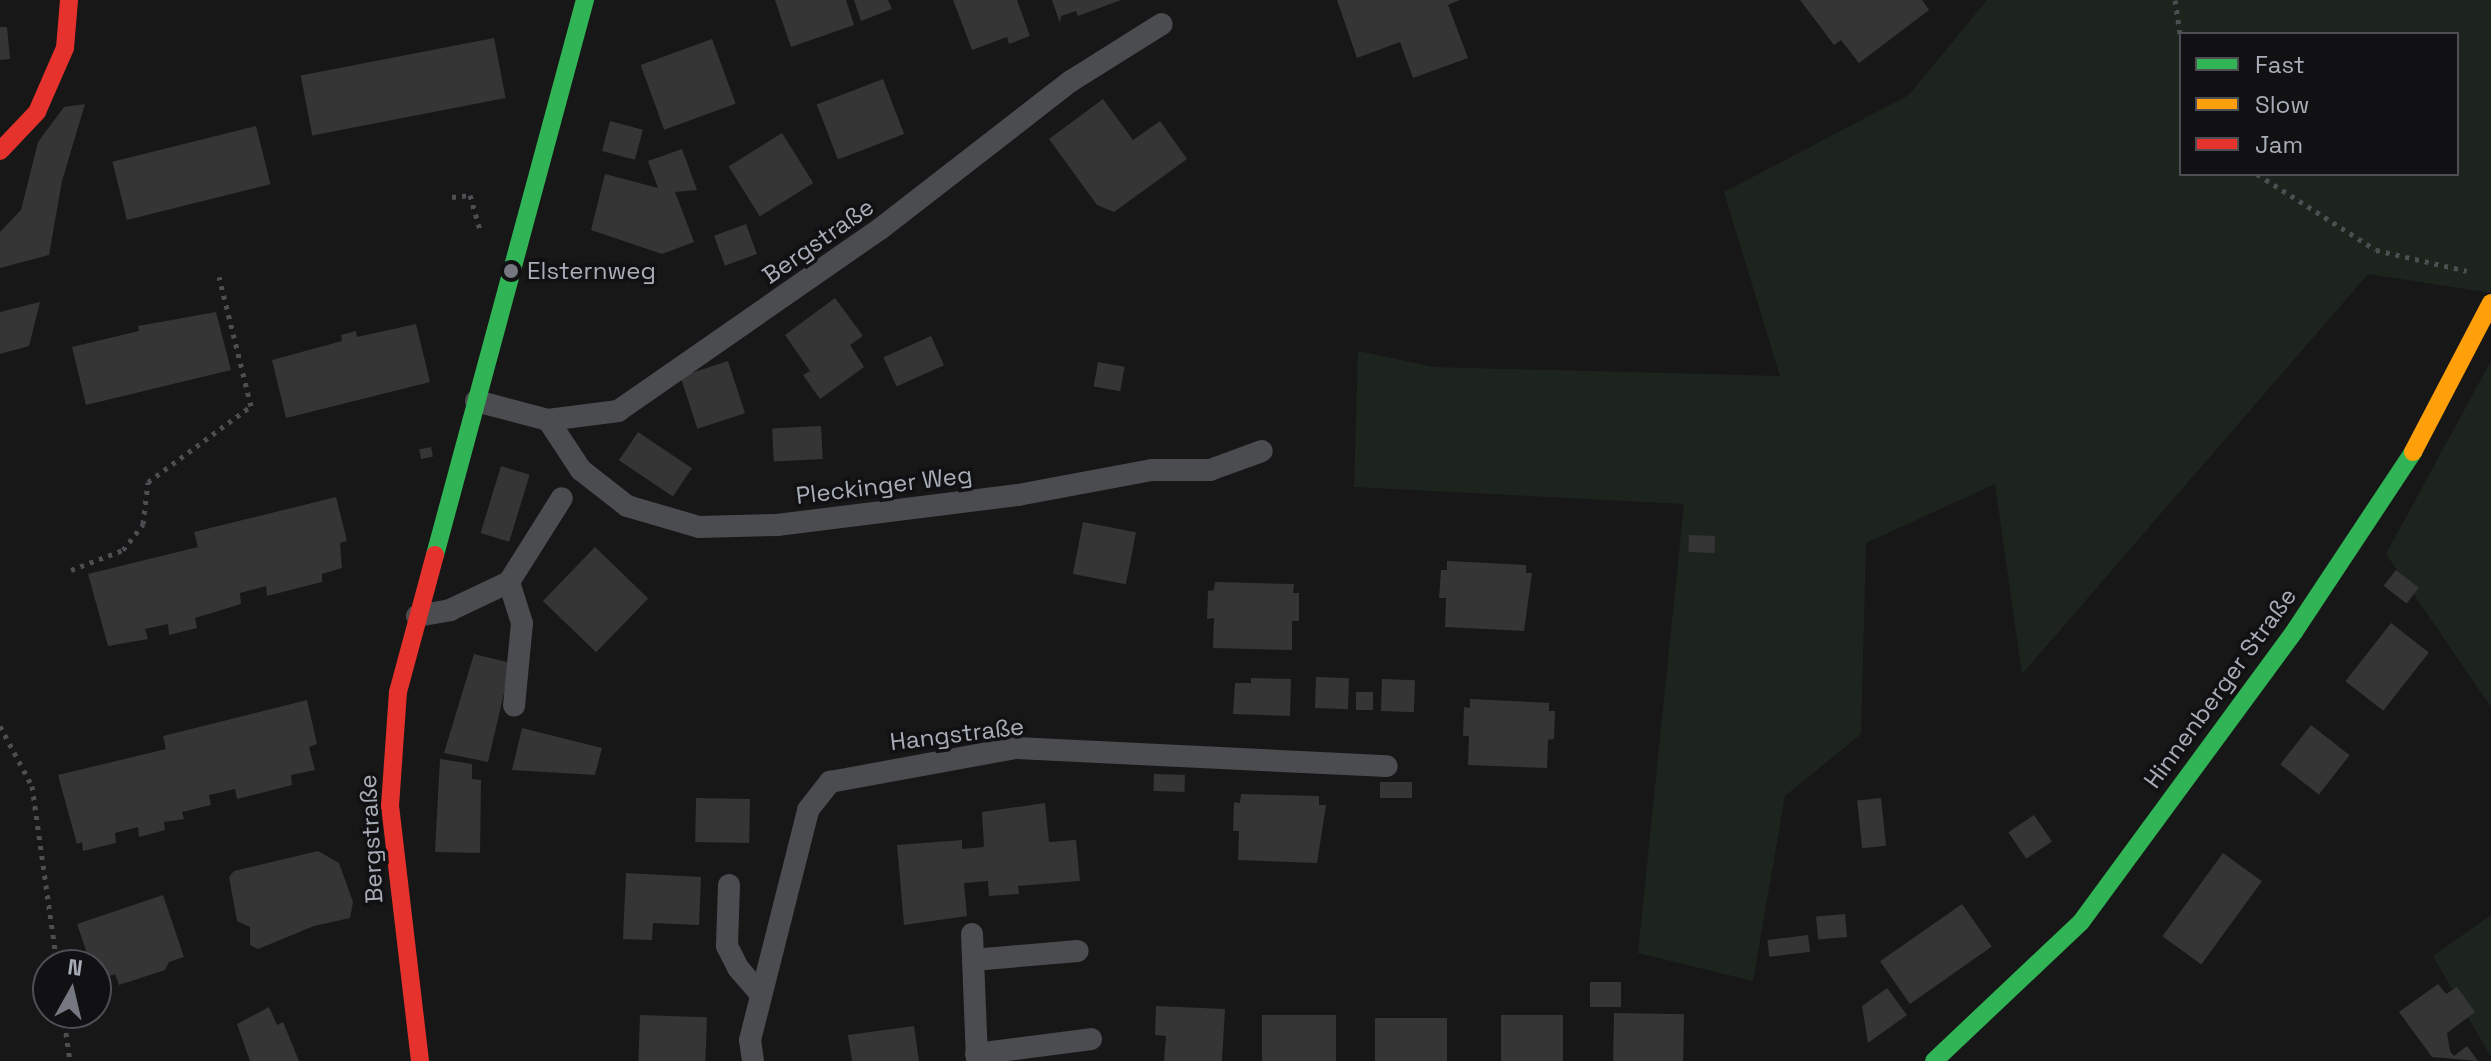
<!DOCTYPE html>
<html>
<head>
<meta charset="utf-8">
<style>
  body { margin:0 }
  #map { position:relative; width:2491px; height:1061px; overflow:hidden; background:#171717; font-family:"Space Grotesk",sans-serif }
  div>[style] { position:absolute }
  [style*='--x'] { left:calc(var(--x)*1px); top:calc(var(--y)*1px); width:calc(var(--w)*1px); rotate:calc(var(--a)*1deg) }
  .green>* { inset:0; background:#1d241e }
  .building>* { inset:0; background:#353536; transform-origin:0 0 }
  .path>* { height:5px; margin-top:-2.5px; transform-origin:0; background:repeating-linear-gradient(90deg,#4d4e52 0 4px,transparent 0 10px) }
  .lane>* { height:22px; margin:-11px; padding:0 11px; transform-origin:11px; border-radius:11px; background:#4b4c50 }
  .fast>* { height:18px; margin:-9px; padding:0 9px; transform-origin:9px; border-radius:9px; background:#30b455 }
  .slow>* { height:18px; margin:-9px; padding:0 9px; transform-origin:9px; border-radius:9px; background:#ff9f0a }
  .jam>* { height:18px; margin:-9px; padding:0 9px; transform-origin:9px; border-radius:9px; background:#e5322d }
  .dots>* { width:22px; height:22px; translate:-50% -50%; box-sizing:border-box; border:4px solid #111113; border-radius:50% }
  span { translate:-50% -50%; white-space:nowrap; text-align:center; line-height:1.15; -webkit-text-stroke:7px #111113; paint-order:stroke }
  .street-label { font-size:24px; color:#a8adb8 }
  .poi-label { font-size:24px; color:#a8adb8 }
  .left { translate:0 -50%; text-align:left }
  .legend { position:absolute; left:2179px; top:32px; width:280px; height:144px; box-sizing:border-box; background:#111113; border:2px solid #4d4f55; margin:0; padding:10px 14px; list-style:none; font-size:24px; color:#a8adb8 }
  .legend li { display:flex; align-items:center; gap:16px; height:40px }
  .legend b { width:40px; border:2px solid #4d4f55 }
  .north { position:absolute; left:32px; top:949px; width:80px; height:80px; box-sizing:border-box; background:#111113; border:2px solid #4d4f55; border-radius:50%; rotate:8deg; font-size:22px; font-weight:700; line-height:32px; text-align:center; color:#a8adb8 }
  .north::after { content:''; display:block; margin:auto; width:28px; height:36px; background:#757880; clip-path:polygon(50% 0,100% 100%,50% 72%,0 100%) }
</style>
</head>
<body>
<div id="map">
  <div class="green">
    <i style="clip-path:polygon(evenodd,1987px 0,2491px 0,2491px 293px,2368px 274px,2022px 674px,1995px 484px,1866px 543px,1861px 734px,1785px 796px,1753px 981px,1638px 953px,1684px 504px,1354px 487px,1358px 351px,1434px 367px,1780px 376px,1724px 192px,1909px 95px,1987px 0,2181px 34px,2457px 34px,2457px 174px,2181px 174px,2181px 34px)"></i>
    <i style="clip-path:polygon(2491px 361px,2491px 707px,2386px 554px)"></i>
    <i style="clip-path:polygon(2491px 915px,2491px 1057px,2433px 956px)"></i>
  </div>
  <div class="building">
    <i style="clip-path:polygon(775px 0,846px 0,854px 25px,791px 47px)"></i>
    <i style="clip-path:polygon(854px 0,888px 0,892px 9px,861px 21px)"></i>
    <i style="clip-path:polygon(953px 0,1017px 0,1030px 36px,1009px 44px,1007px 37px,972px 50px)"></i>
    <i style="clip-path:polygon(1052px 0,1121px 0,1078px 16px,1076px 11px,1061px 16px,1060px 23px)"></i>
    <i style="clip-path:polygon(1337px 0,1460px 0,1448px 5px,1468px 58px,1413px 78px,1400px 42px,1357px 58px)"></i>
    <i style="clip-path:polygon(1800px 0,1922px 0,1929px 10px,1859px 63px,1841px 40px,1834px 45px)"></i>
    <i style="clip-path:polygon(0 27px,7px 27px,10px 59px,0 60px)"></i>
    <i style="left:494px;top:38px;width:61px;height:197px;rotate:79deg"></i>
    <i style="left:712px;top:39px;width:69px;height:76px;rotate:70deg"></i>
    <i style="left:883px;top:79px;width:59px;height:71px;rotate:69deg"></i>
    <i style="clip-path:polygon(1103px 99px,1133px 140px,1160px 121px,1187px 159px,1114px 212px,1097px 205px,1049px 139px)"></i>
    <i style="clip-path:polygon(85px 104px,62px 181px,49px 255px,0 268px,0 232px,21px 210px,38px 142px,64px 107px)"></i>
    <i style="left:610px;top:121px;width:34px;height:31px;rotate:15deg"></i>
    <i style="left:256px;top:126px;width:60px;height:148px;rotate:76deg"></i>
    <i style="left:782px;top:133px;width:59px;height:63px;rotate:58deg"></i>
    <i style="clip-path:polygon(682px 149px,697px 190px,675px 192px,694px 242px,662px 254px,591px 230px,605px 174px,658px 188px,648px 161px)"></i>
    <i style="left:746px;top:224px;width:32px;height:34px;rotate:70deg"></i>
    <i style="clip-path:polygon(835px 298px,863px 336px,850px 345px,864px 367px,820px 399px,803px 375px,810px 371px,785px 335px)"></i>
    <i style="clip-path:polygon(40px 302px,29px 346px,0 354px,0 312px)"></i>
    <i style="clip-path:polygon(216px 312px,231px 370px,86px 405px,72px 347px,139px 331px,138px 326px)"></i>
    <i style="clip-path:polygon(416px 324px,430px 382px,286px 418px,272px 360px,342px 341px,341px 335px,356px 331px,357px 337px)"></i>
    <i style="left:931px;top:336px;width:32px;height:52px;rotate:66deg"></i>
    <i style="left:728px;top:361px;width:55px;height:50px;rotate:72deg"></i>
    <i style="left:1098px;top:362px;width:27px;height:25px;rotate:10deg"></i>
    <i style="left:821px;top:426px;width:33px;height:49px;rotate:87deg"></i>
    <i style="left:638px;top:432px;width:65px;height:34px;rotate:34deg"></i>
    <i style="left:431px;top:447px;width:10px;height:12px;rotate:79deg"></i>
    <i style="left:501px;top:466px;width:30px;height:70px;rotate:17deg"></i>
    <i style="clip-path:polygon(336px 497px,347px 541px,340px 543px,342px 568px,322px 574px,322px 582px,267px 596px,266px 586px,240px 593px,241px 604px,195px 618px,197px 628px,169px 635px,168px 624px,145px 629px,148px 639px,108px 646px,88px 574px,198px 547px,194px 532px)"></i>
    <i style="left:1083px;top:522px;width:54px;height:53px;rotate:11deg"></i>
    <i style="left:1689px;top:535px;width:26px;height:17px;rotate:2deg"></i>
    <i style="left:595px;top:547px;width:74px;height:75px;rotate:44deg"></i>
    <i style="clip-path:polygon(1447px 561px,1526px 565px,1526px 573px,1532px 573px,1524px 631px,1445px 627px,1446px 598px,1439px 598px,1441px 570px,1447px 570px)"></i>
    <i style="left:2396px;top:570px;width:29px;height:20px;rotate:38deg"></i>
    <i style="clip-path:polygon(1215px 582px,1294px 584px,1293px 593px,1299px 593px,1299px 621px,1292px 621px,1292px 650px,1213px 648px,1214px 618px,1207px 619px,1208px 591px,1214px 590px)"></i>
    <i style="left:2391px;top:623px;width:48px;height:74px;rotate:38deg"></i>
    <i style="clip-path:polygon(474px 654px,511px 663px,488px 762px,444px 753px)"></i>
    <i style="left:1316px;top:677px;width:33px;height:31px;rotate:2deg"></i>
    <i style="clip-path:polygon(1251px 678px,1291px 679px,1290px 716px,1233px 714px,1235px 683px,1251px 683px)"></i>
    <i style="left:1382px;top:679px;width:33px;height:32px;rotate:2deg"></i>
    <i style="left:1356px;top:692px;width:17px;height:18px"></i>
    <i style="clip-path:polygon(1470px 699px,1549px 703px,1549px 711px,1555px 711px,1554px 739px,1548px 740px,1547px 768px,1468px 765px,1469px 736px,1463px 736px,1464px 707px,1470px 708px)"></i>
    <i style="clip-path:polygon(307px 700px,317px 744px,309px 747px,315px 770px,291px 775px,292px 785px,237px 799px,235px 789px,209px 795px,211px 805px,182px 812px,184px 819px,164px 822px,165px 830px,139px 837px,138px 827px,115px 833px,116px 843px,83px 851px,82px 842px,77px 844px,58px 775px,166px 749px,163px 736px)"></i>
    <i style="left:2311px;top:725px;width:49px;height:50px;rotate:38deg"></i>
    <i style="clip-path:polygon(522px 728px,602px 748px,595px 775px,512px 770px)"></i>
    <i style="clip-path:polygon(440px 759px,472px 764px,472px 779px,481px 780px,480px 853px,435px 852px)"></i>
    <i style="left:1154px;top:774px;width:31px;height:17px;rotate:2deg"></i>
    <i style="left:1380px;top:782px;width:32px;height:16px"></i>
    <i style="clip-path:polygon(1241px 794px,1319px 796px,1319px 805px,1326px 805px,1317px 863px,1238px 860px,1239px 831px,1233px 831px,1234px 802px,1240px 803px)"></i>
    <i style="left:696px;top:798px;width:54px;height:44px;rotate:1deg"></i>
    <i style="left:1881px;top:798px;width:48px;height:24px;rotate:84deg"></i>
    <i style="clip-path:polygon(1045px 803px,1049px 842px,1076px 840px,1080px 881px,1018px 886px,1019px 894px,989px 896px,988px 881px,964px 883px,967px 916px,904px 925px,897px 845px,962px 840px,962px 849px,984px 847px,982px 812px)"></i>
    <i style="left:2034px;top:815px;width:32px;height:31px;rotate:56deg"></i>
    <i style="clip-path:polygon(318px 851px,339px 863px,353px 902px,350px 918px,314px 926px,258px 949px,250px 945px,250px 927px,237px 921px,229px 877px,234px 871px)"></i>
    <i style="left:2223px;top:853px;width:48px;height:103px;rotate:36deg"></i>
    <i style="clip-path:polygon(626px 873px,701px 877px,699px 925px,653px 923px,652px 940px,623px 939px)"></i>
    <i style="clip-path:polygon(163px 895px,184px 957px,169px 962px,165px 970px,119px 985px,115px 974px,96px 980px,96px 965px,91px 965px,77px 924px)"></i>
    <i style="left:1962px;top:904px;width:52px;height:100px;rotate:55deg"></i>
    <i style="left:1845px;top:914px;width:23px;height:29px;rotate:85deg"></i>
    <i style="left:1808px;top:935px;width:17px;height:41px;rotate:83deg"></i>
    <i style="left:1590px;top:982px;width:31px;height:25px"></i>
    <i style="clip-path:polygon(2438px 984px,2446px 994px,2457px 987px,2475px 1012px,2447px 1033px,2450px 1051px,2454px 1056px,2467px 1046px,2478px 1061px,2432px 1057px,2399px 1012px)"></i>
    <i style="clip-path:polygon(1887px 988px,1907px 1015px,1868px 1043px,1862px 1006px)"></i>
    <i style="clip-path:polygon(1156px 1006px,1225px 1009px,1222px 1061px,1164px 1061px,1166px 1036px,1155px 1035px)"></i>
    <i style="clip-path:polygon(269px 1007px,277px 1025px,283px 1022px,299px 1061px,250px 1061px,237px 1024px)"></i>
    <i style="left:1614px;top:1013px;width:70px;height:48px;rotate:1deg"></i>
    <i style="left:640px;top:1015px;width:67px;height:46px;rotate:2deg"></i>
    <i style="left:1262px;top:1015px;width:74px;height:46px"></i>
    <i style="left:1501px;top:1015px;width:62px;height:46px"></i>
    <i style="left:1447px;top:1018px;width:43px;height:72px;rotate:90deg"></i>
    <i style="clip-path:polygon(914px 1026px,919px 1061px,852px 1061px,848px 1035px)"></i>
  </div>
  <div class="path">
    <i style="--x:2175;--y:0;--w:40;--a:81.5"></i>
    <i style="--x:2257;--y:174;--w:141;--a:32.6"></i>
    <i style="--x:2376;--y:250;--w:93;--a:13"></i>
    <i style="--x:452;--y:197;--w:18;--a:-6"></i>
    <i style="--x:470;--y:195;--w:36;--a:74"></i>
    <i style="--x:71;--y:570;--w:56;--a:-21"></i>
    <i style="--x:123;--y:550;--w:33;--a:-52"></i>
    <i style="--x:143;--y:524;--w:42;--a:-83.2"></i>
    <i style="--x:148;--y:482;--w:128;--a:-36.4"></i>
    <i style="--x:251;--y:406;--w:133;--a:-103.9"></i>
    <i style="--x:0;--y:726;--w:68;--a:61.9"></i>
    <i style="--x:32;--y:786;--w:181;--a:82"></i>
    <i style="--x:63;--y:1013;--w:49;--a:81.7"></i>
  </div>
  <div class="lane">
    <i style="--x:476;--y:401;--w:74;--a:14.8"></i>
    <i style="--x:548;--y:420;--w:71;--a:-7.3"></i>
    <i style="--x:618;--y:411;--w:319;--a:-34.8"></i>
    <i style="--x:880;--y:229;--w:242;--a:-37.8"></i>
    <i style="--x:1071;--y:81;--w:107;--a:-32.1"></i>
    <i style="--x:548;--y:420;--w:60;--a:56.6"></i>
    <i style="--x:581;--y:470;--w:58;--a:38"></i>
    <i style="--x:627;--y:506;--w:75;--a:16.3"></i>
    <i style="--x:699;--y:527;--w:78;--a:-1.5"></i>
    <i style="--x:777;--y:525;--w:243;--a:-7.1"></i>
    <i style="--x:1018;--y:495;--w:136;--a:-10.6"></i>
    <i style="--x:1152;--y:470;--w:58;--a:0"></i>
    <i style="--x:1210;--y:470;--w:55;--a:-20.1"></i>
    <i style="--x:509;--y:582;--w:43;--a:72.4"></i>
    <i style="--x:522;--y:623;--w:83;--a:95.5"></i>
    <i style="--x:417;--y:616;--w:34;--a:-10"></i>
    <i style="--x:450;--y:610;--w:65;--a:-25.4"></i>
    <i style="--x:509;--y:582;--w:99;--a:-57.8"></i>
    <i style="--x:729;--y:885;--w:61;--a:91.9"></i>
    <i style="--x:727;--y:946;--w:25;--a:63"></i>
    <i style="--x:738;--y:968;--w:35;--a:49"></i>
    <i style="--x:972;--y:934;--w:127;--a:87.7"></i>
    <i style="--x:973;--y:960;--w:105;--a:-4.9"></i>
    <i style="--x:976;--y:1054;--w:116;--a:-7.4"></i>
    <i style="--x:753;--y:1061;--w:21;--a:-98"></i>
    <i style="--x:750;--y:1040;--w:237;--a:-75.8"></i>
    <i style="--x:808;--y:810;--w:36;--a:-52"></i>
    <i style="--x:830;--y:782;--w:189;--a:-10.4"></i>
    <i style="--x:1016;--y:748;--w:371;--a:2.8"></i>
  </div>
  <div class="fast">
    <i style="--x:435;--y:555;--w:575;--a:-74.88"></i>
    <i style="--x:1934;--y:1061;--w:202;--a:-43.4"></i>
    <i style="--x:2081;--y:922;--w:360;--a:-53.7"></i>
    <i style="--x:2294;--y:632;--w:216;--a:-56.5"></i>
  </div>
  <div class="slow">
    <i style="--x:2413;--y:452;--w:168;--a:-62.4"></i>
  </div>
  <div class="jam">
    <i style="--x:0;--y:151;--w:54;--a:-46.5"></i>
    <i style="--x:37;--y:112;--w:70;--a:-66.4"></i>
    <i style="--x:65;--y:48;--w:48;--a:-85.2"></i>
    <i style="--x:420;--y:1061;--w:257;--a:-96.7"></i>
    <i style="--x:390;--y:806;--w:114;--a:-86"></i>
    <i style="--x:398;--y:692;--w:142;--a:-74.9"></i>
  </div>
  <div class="dots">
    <i style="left:511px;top:271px;background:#757880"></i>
  </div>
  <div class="street-label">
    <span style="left:818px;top:241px;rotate:-35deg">Bergstraße</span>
    <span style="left:884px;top:485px;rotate:-7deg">Pleckinger Weg</span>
    <span style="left:2220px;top:688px;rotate:-54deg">Hinnenberger Straße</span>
    <span style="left:957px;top:734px;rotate:-7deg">Hangstraße</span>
    <span style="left:371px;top:839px;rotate:-93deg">Bergstraße</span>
  </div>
  <div class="poi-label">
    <span class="left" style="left:527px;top:271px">Elsternweg</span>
  </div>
  <ul class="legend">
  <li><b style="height:10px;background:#30b455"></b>Fast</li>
  <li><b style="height:10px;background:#ff9f0a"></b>Slow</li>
  <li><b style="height:10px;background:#e5322d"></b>Jam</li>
  </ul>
  <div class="north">N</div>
</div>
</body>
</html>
